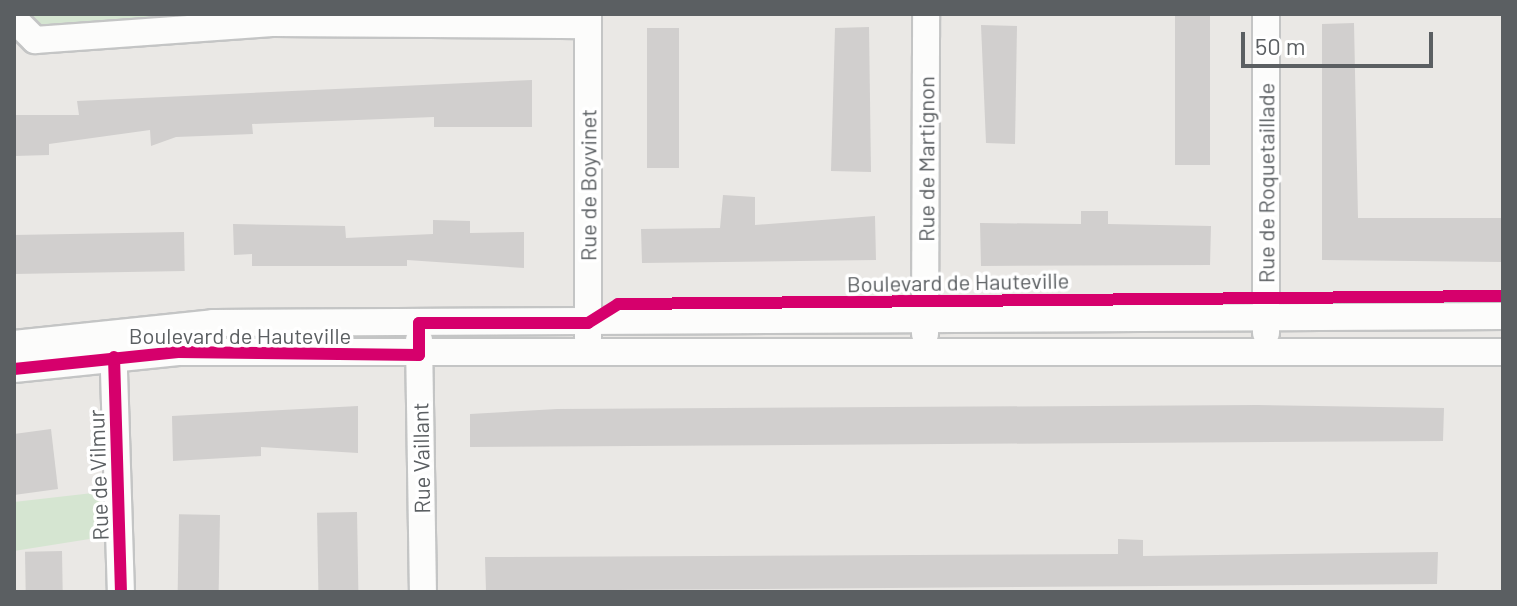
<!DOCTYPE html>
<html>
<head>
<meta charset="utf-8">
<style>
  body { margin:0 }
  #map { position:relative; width:1517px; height:606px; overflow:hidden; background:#eae8e5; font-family:Barlow,sans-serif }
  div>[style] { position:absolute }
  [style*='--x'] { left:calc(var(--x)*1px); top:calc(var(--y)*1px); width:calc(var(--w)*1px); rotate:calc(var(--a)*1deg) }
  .green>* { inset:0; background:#d5e5d1 }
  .building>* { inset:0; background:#d1cfce; transform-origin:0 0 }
  .roads { filter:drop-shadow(2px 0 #c4c5c5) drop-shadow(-2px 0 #c4c5c5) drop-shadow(0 2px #c4c5c5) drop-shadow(0 -2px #c4c5c5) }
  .minor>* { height:26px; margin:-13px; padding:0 13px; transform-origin:13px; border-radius:13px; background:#fcfcfb }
  .cycleway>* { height:12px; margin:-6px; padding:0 6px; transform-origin:6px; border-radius:6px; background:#d6006c }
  span { translate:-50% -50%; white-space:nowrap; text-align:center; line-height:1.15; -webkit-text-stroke:7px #fff; paint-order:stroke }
  .street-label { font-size:22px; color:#5b5f62 }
  .frame { position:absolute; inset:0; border:16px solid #5b5f62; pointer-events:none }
  .scale { position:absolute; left:1241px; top:32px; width:192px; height:36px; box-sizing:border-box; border:4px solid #5b5f62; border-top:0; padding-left:10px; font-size:24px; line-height:28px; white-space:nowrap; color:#5b5f62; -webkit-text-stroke:6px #fff; paint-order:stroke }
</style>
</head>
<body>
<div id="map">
  <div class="green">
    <i style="clip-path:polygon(14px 14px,275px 14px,35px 40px)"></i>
    <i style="clip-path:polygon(119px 490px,121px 534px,14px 551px,14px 502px)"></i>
  </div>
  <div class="building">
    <i style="left:1175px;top:14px;width:35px;height:151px"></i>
    <i style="clip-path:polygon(1354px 23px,1358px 218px,1503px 218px,1503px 262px,1322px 260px,1322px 24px)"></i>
    <i style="clip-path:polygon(981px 25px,1017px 26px,1015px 144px,986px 143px)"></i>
    <i style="clip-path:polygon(869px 27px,871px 172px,831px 171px,835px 28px)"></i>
    <i style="left:647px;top:28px;width:32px;height:140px"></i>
    <i style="clip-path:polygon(532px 80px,532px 127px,434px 127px,434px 117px,252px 124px,253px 134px,176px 137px,151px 146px,150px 130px,49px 144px,49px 155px,14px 156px,14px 115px,79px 115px,77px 101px)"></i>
    <i style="clip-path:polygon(723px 195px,755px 197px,755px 225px,875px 216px,876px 260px,642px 263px,641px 229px,720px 228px)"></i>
    <i style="clip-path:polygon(1081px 211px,1108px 211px,1108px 224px,1211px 226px,1210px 265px,981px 266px,980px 223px,1081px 224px)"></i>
    <i style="clip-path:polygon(433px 220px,470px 221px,470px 233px,524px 232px,524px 268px,407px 260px,407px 266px,252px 266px,252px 254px,234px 255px,233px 224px,345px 226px,346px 238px,433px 234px)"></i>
    <i style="left:184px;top:232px;width:39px;height:171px;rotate:89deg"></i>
    <i style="clip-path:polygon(1257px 405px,1444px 408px,1443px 441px,470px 447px,470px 414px,557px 409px)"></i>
    <i style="clip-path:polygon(358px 406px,358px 453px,261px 447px,261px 456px,173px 461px,172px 416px)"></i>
    <i style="clip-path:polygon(51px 429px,58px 489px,14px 495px,14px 434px)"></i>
    <i style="left:357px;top:512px;width:80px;height:40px;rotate:89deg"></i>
    <i style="left:220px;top:515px;width:77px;height:41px;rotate:91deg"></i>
    <i style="clip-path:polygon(1118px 539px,1143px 540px,1143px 556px,1438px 552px,1437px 584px,486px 591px,485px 557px,1118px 554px)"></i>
    <i style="left:62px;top:551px;width:41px;height:37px;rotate:89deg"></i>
  </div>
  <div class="roads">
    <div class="minor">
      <i style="--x:1266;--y:14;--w:319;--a:90"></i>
      <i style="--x:14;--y:19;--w:30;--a:45"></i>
      <i style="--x:35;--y:40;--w:241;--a:-4.1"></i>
      <i style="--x:275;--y:23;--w:313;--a:0.4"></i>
      <i style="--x:925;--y:334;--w:320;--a:-89.8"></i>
      <i style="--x:588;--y:338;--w:324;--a:-90"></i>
      <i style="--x:113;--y:340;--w:252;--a:88.2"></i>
      <i style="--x:419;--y:340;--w:252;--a:89.1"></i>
      <i style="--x:14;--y:344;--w:200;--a:-6"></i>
      <i style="--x:213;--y:323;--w:1290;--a:-0.31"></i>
      <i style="--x:14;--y:369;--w:165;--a:-5.9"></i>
      <i style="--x:178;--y:352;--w:1325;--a:0"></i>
    </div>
  </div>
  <div class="cycleway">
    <i style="--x:114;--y:357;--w:235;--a:88.3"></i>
    <i style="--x:14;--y:369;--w:165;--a:-5.9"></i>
    <i style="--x:178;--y:352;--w:241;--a:0.7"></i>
    <i style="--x:419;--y:355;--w:32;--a:-90"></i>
    <i style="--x:419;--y:323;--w:169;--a:0"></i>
    <i style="--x:588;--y:323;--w:36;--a:-32"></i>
    <i style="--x:618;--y:304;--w:885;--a:-0.52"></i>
  </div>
  <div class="street-label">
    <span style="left:926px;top:159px;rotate:-90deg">Rue de Martignon</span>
    <span style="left:1266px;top:183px;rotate:-90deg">Rue de Roquetaillade</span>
    <span style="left:588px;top:185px;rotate:-90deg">Rue de Boyvinet</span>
    <span style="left:958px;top:282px;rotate:-1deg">Boulevard de Hauteville</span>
    <span style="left:240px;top:336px">Boulevard de Hauteville</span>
    <span style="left:421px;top:458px;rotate:-91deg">Rue Vaillant</span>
    <span style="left:98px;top:475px;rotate:-92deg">Rue de Vilmur</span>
  </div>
  <div class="frame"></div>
  <div class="scale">50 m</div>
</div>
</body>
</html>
